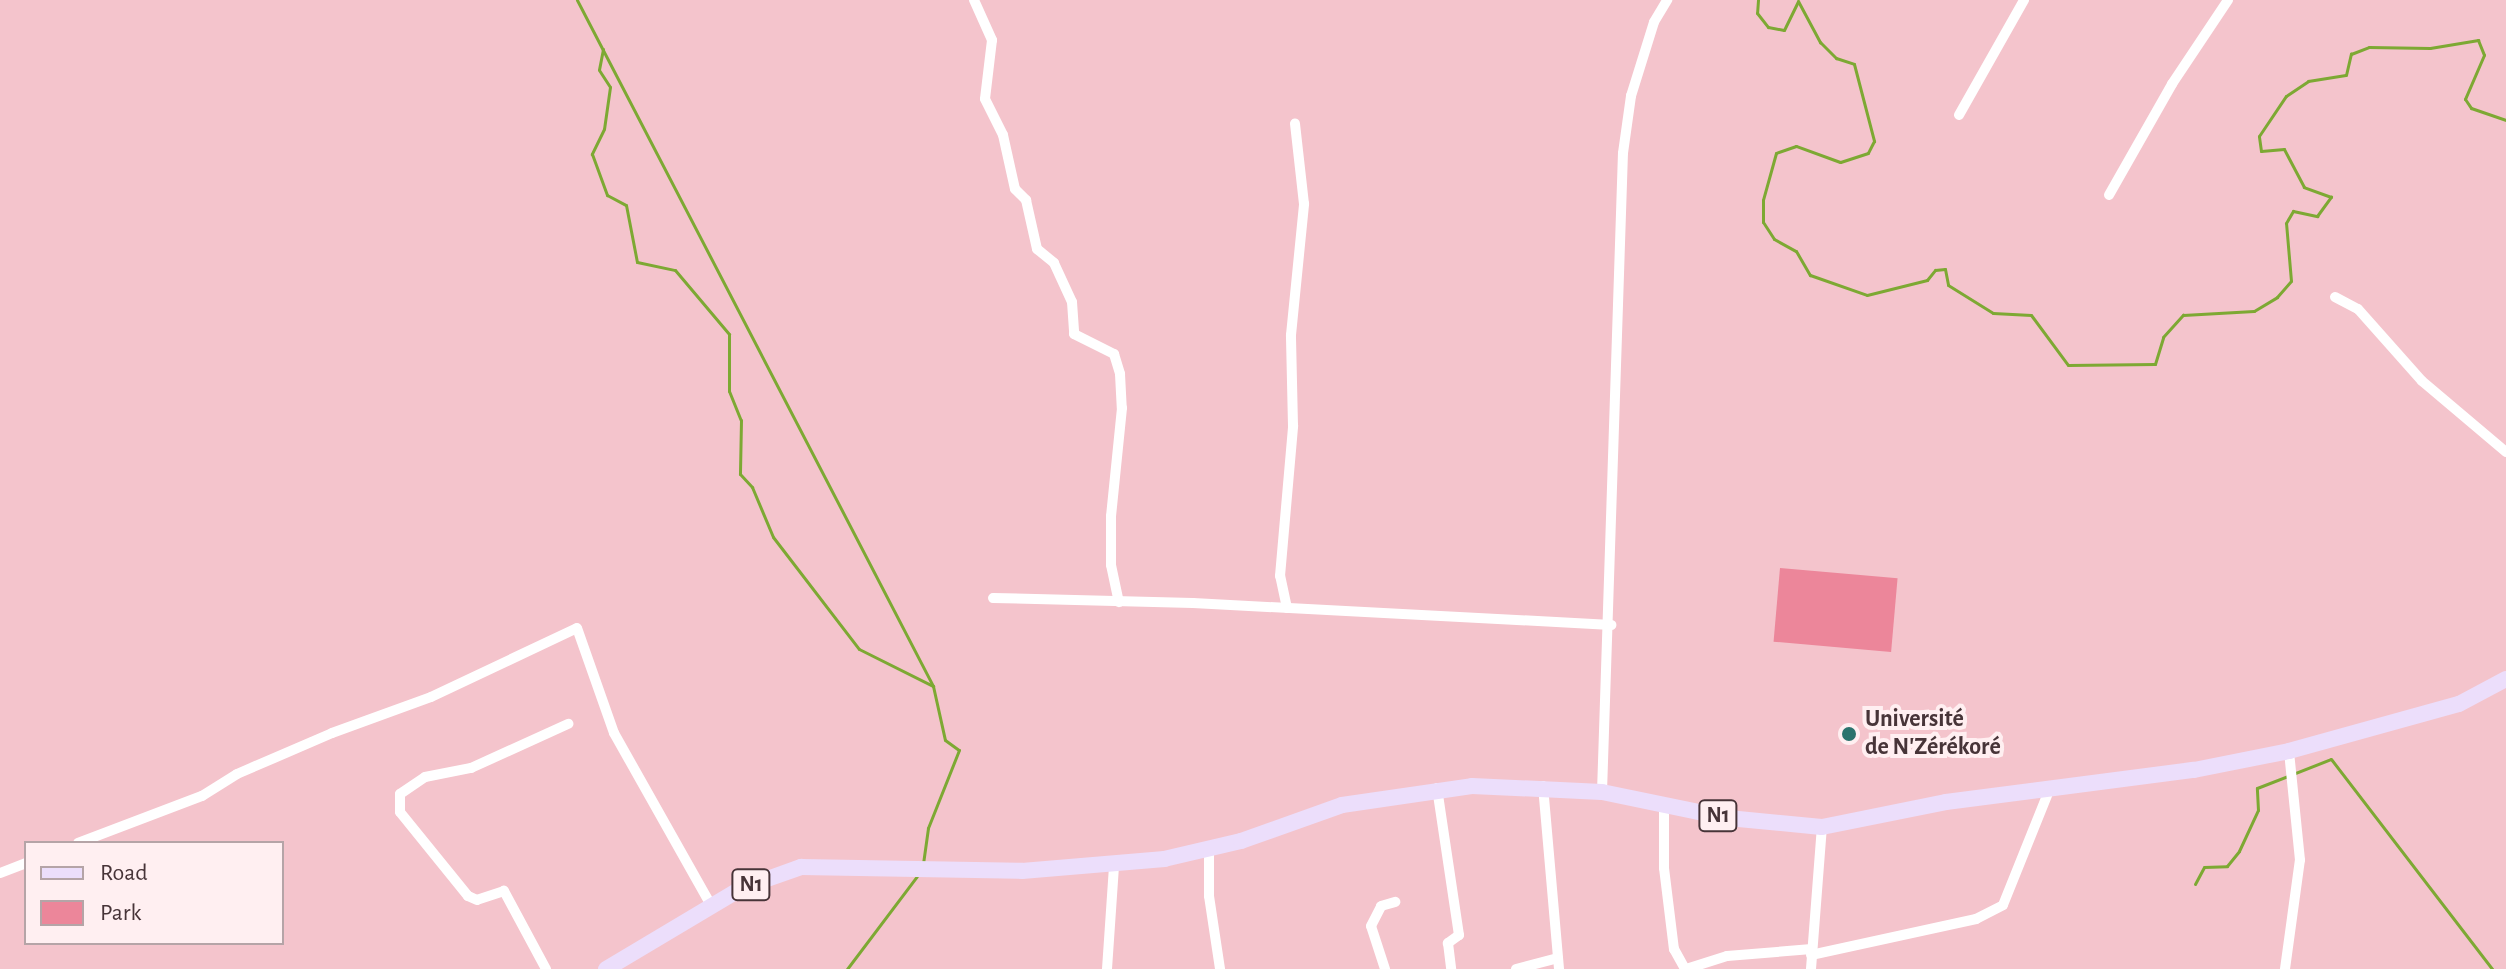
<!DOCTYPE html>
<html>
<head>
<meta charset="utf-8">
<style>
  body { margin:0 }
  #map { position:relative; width:2506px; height:969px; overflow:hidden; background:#f4c4cc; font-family:"Alegreya Sans",sans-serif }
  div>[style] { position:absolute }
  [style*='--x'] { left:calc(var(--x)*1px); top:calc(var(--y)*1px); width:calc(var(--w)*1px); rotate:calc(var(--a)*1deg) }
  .green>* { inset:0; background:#ec869a; transform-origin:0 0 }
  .stream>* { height:3px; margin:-1.5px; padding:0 1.5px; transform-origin:1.5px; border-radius:1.5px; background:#7da933 }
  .minor>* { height:10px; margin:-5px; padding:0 5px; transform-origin:5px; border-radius:5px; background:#fff }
  .primary>* { height:16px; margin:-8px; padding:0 8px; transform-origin:8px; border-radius:8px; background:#ecdefb }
  .dots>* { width:22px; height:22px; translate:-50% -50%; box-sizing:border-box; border:4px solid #ffeff1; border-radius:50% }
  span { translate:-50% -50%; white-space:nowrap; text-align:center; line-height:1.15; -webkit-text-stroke:8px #ffeff1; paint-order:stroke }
  .shield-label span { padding:2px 6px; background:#ffeff1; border:2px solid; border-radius:6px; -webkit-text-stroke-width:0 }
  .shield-label { font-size:22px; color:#473438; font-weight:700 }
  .poi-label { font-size:24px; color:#473438; font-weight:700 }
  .left { translate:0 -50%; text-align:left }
  .legend { position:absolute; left:24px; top:841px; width:260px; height:104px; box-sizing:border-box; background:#ffeff1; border:2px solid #b5a4a7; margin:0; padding:10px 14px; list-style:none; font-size:24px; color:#473438 }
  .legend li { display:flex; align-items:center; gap:16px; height:40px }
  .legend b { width:40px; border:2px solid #b5a4a7 }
</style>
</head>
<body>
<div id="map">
  <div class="green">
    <i style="left:1780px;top:568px;width:118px;height:74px;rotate:5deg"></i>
  </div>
  <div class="stream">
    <i style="--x:577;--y:0;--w:773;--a:62.57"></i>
    <i style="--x:933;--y:686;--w:55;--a:77.5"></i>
    <i style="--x:945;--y:740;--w:17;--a:36"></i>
    <i style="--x:959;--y:750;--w:84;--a:111.7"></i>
    <i style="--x:928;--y:828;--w:34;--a:98"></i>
    <i style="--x:1758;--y:0;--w:13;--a:94"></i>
    <i style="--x:1757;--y:13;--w:18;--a:52"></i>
    <i style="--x:1768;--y:27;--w:16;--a:11"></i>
    <i style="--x:1784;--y:30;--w:32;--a:-64"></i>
    <i style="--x:1798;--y:1;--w:47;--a:61.8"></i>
    <i style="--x:1820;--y:42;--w:23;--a:45"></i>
    <i style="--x:1836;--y:58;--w:19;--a:18"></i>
    <i style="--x:1854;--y:64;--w:80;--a:75.4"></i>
    <i style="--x:1874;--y:141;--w:13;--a:117"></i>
    <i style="--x:1868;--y:153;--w:29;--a:162"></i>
    <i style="--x:1840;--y:162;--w:47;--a:-160"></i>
    <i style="--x:1796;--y:146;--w:21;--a:161"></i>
    <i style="--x:1776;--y:153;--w:49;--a:105.5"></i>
    <i style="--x:1763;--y:200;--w:22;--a:90"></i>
    <i style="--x:1763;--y:222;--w:20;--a:57"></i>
    <i style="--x:1774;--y:239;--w:25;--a:29"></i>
    <i style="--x:1796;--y:251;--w:28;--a:60"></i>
    <i style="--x:1810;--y:275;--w:60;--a:19.3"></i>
    <i style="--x:1867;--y:295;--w:62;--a:-14"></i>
    <i style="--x:1927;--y:280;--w:13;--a:-51"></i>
    <i style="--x:1935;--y:270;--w:10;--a:-6"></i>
    <i style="--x:1945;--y:269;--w:16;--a:79"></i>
    <i style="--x:1948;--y:285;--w:53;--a:31.9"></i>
    <i style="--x:1993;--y:313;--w:38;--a:3"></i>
    <i style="--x:2031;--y:315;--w:62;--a:53.5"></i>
    <i style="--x:2068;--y:365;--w:87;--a:-0.7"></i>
    <i style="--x:2155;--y:364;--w:28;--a:-73"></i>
    <i style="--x:2163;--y:337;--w:30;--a:-48"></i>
    <i style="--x:2183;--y:315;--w:71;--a:-3.2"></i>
    <i style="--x:2254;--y:311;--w:27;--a:-31"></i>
    <i style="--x:2277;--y:297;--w:21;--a:-49"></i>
    <i style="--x:2291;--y:281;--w:58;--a:-94.9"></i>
    <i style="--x:2286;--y:223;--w:14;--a:-60"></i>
    <i style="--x:2293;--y:211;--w:25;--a:12"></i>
    <i style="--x:2317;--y:216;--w:24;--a:-54"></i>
    <i style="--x:2331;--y:197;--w:29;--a:-160"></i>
    <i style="--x:2304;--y:187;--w:43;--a:-117.8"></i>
    <i style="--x:2284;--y:149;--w:23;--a:175"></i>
    <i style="--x:2261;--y:151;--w:15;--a:-98"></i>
    <i style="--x:2259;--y:136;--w:48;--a:-56"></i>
    <i style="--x:2286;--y:96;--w:27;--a:-34"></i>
    <i style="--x:2308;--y:81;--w:38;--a:-9"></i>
    <i style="--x:2346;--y:75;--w:22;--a:-77"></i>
    <i style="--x:2351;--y:54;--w:19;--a:-21"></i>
    <i style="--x:2369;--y:47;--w:61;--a:0.9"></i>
    <i style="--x:2430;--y:48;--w:49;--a:-9.5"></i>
    <i style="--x:2478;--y:40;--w:16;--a:68"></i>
    <i style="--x:2484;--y:55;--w:48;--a:113.4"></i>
    <i style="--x:2465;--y:99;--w:11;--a:56"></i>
    <i style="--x:2471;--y:108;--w:37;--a:19"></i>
    <i style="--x:603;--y:49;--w:21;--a:101"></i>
    <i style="--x:599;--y:70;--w:20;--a:57"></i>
    <i style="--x:610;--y:87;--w:42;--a:98.1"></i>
    <i style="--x:604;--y:129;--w:28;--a:116"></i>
    <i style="--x:592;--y:154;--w:44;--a:69.9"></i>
    <i style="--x:607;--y:195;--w:21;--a:28"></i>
    <i style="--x:626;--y:205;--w:58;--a:79.1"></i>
    <i style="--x:637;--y:262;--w:39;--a:12"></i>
    <i style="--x:675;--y:270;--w:84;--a:49.8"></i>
    <i style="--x:729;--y:334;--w:57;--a:90"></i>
    <i style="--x:729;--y:391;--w:31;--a:68"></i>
    <i style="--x:741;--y:420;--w:54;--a:91.1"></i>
    <i style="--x:740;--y:474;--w:18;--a:47"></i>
    <i style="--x:752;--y:487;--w:54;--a:67.2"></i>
    <i style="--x:773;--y:537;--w:141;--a:52.5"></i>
    <i style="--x:859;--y:649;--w:83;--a:26.6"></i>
    <i style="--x:2195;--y:884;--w:19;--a:-62"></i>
    <i style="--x:2204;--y:867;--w:23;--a:-2"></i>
    <i style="--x:2227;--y:866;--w:19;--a:-51"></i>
    <i style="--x:2239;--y:851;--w:45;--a:-65.1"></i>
    <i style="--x:2258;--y:810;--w:22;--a:-93"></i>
    <i style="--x:2257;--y:788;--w:79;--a:-21.4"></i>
    <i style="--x:2331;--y:759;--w:265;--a:52.5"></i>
    <i style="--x:847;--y:969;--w:116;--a:-53"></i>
  </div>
  <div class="minor">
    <i style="--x:974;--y:0;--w:44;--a:65.8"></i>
    <i style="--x:992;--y:40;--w:59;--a:96.8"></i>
    <i style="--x:985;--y:99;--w:40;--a:63.4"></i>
    <i style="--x:1003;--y:135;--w:55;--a:77.5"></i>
    <i style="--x:1015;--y:189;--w:16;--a:45"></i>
    <i style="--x:1026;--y:200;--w:50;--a:77.3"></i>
    <i style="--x:1037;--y:249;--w:22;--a:39"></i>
    <i style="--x:1054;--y:263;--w:43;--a:65.2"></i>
    <i style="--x:1072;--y:302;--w:32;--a:86"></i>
    <i style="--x:1074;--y:334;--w:45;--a:26.6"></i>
    <i style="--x:1114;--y:354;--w:21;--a:73"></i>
    <i style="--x:1120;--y:374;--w:34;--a:87"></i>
    <i style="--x:1122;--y:408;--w:109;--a:95.8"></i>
    <i style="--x:1111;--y:516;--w:49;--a:90"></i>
    <i style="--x:1111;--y:565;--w:38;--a:78"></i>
    <i style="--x:1959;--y:115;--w:132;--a:-60.5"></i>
    <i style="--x:2109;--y:195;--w:128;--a:-60.4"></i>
    <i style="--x:2172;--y:84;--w:101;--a:-56.3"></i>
    <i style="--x:2335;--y:297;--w:26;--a:28"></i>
    <i style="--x:2358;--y:309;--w:96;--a:48.4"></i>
    <i style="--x:2422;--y:381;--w:110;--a:40.2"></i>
    <i style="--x:993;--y:598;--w:200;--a:1.4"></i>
    <i style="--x:1193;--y:603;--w:419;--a:3"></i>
    <i style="--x:1287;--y:608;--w:33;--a:-102"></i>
    <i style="--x:1280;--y:576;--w:151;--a:-85"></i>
    <i style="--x:1293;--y:426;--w:91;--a:-91.3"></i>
    <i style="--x:1291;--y:335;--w:132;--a:-84.3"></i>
    <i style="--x:1304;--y:204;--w:81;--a:-96.4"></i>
    <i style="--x:1543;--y:786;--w:184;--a:85"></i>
    <i style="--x:1437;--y:788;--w:149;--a:81.5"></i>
    <i style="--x:1459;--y:935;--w:14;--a:144"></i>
    <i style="--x:1448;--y:943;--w:26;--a:83"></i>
    <i style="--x:1602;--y:792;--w:639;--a:-88.12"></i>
    <i style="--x:1623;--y:153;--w:58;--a:-82"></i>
    <i style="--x:1631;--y:96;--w:77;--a:-72.7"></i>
    <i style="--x:1654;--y:22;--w:26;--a:-59"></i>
    <i style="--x:1664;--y:804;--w:64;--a:90"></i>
    <i style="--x:1664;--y:868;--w:82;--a:83"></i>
    <i style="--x:1674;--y:949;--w:23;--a:61"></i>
    <i style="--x:78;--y:843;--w:133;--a:-20.8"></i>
    <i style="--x:202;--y:796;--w:41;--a:-32.2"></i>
    <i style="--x:237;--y:774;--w:103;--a:-23.3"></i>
    <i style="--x:332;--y:733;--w:105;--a:-20"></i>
    <i style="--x:431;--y:697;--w:161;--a:-25.3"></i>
    <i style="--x:577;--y:628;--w:111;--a:70.6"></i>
    <i style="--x:614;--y:733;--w:200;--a:60.6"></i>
    <i style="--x:1209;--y:850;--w:46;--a:90"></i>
    <i style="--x:1209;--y:896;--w:74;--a:81.4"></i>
    <i style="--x:0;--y:873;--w:28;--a:-21"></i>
    <i style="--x:1811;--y:955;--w:169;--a:-12.3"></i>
    <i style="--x:1976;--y:919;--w:30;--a:-27"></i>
    <i style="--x:2003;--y:905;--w:126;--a:-68.1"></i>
    <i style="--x:546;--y:969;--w:89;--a:-118.3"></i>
    <i style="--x:504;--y:891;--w:28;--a:162"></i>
    <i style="--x:477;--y:900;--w:10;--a:-156"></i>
    <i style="--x:468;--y:896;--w:108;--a:-129"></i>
    <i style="--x:400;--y:812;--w:18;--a:-90"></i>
    <i style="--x:400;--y:794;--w:30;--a:-34"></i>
    <i style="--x:425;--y:777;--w:47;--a:-11.1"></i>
    <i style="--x:471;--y:768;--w:107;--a:-24.4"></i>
    <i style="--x:1107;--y:969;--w:104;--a:-86.1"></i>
    <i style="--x:1385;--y:969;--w:45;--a:-108"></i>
    <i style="--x:1371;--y:926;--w:22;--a:-63"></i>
    <i style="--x:1381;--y:906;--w:15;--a:-16"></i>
    <i style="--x:1516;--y:969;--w:43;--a:-14.7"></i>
    <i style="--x:1686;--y:969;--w:43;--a:-17.6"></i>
    <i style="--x:1727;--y:956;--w:85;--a:-4.7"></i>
    <i style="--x:1811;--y:969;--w:142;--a:-85.6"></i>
    <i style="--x:2285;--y:969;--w:110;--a:-82.2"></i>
    <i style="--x:2300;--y:860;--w:110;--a:-95.8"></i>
  </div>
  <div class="primary">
    <i style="--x:606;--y:969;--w:158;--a:-30.8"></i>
    <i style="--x:742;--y:888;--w:63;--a:-19.6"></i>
    <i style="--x:801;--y:867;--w:221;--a:1"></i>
    <i style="--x:1022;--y:871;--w:143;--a:-4.8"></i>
    <i style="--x:1164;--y:859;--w:79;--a:-13.2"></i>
    <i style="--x:1241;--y:841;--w:107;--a:-19.6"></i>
    <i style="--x:1342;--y:805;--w:131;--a:-8.3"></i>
    <i style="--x:1472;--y:786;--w:130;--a:2.6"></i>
    <i style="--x:1602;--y:792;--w:129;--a:11.7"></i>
    <i style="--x:1728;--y:818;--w:94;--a:5.5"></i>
    <i style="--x:1822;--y:827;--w:126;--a:-11.4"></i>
    <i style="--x:1946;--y:802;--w:250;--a:-7.4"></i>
    <i style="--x:2194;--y:770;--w:97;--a:-11.3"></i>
    <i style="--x:2289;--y:751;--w:176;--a:-15.5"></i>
    <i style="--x:2459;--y:704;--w:53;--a:-28"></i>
  </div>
  <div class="dots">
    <i style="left:1849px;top:734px;background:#2a736d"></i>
  </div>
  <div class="shield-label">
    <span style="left:1718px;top:816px">N1</span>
    <span style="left:751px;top:885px">N1</span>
  </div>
  <div class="poi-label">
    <span class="left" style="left:1865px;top:734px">Université<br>de N'Zérékoré</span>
  </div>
  <ul class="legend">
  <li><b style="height:10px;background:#ecdefb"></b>Road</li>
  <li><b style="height:22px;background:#ec869a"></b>Park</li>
  </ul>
</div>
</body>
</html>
